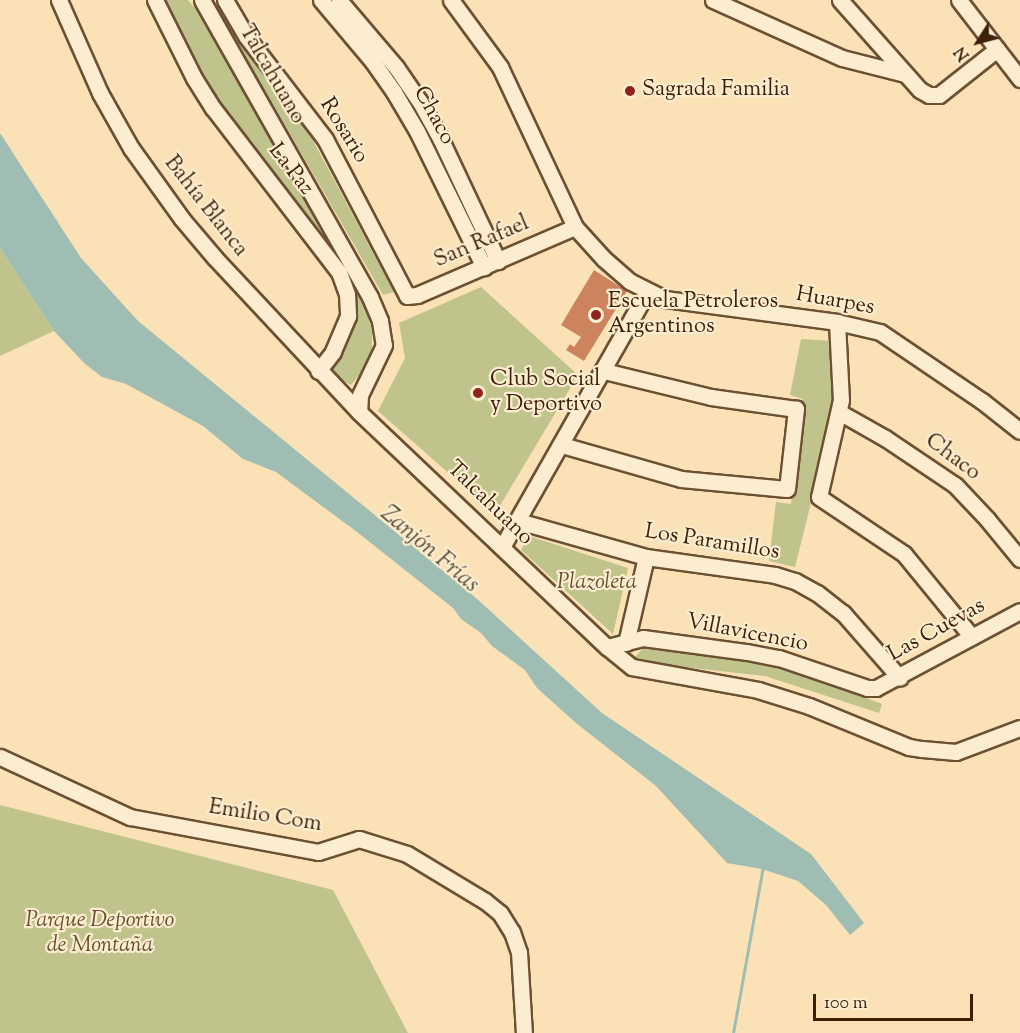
<!DOCTYPE html>
<html>
<head>
<meta charset="utf-8">
<style>
  body { margin:0 }
  #map { position:relative; width:1020px; height:1033px; overflow:hidden; background:#fae2b6; font-family:"Sorts Mill Goudy",serif }
  div>[style] { position:absolute }
  [style*='--x'] { left:calc(var(--x)*1px); top:calc(var(--y)*1px); width:calc(var(--w)*1px); rotate:calc(var(--a)*1deg) }
  .green>* { inset:0; background:#c0c38c }
  .water>* { inset:0; background:#9fbdb2 }
  .stream>* { height:3px; margin:-1.5px; padding:0 1.5px; transform-origin:1.5px; border-radius:1.5px; background:#9fbdb2 }
  .building>* { inset:0; background:#cd835e }
  .roads { filter:drop-shadow(2px 0 #6d5032) drop-shadow(-2px 0 #6d5032) drop-shadow(0 2px #6d5032) drop-shadow(0 -2px #6d5032) }
  .minor>* { height:15px; margin:-7.5px; padding:0 7.5px; transform-origin:7.5px; border-radius:7.5px; background:#fcecd0 }
  .dots>* { width:16px; height:16px; translate:-50% -50%; box-sizing:border-box; border:3px solid #fcecd0; border-radius:50% }
  span { translate:-50% -50%; white-space:nowrap; text-align:center; line-height:1.15; -webkit-text-stroke:4.5px #fcecd0; paint-order:stroke }
  .street-label { font-size:22px; color:#3e2006 }
  .poi-label { font-size:22px; color:#3e2006 }
  .left { translate:0 -50%; text-align:left }
  .park-label { font-size:22px; color:#65512e; font-style:italic }
  .water-label { font-size:24px; color:#5b4f3a; font-style:italic }
  .north { position:absolute; left:948px; top:12px; width:60px; height:60px; -webkit-text-stroke:4px #fcecd0; paint-order:stroke; rotate:234deg; font-size:16px; font-weight:700; line-height:24px; text-align:center; color:#3e2006 }
  .north::after { content:''; display:block; margin:auto; width:21px; height:27px; background:#3e2006; clip-path:polygon(50% 0,100% 100%,50% 72%,0 100%) }
  .scale { position:absolute; left:813px; top:994px; width:160px; height:27px; box-sizing:border-box; border:3px solid #3e2006; border-top:0; padding-left:8px; font-size:18px; line-height:21px; white-space:nowrap; color:#3e2006; -webkit-text-stroke:4px #fcecd0; paint-order:stroke }
</style>
</head>
<body>
<div id="map">
  <div class="green">
    <i style="clip-path:polygon(163px 0,188px 0,197px 11px,363px 299px,372px 329px,372px 347px,365px 368px,351px 385px,334px 375px,331px 367px,347px 343px,356px 319px,353px 292px,347px 276px,334px 252px,209px 92px)"></i>
    <i style="clip-path:polygon(223px 13px,302px 120px,394px 292px,383px 295px,222px 16px)"></i>
    <i style="clip-path:polygon(0 248px,54px 331px,0 356px)"></i>
    <i style="clip-path:polygon(481px 287px,578px 375px,495px 514px,378px 411px,405px 358px,399px 323px)"></i>
    <i style="clip-path:polygon(801px 339px,834px 341px,835px 407px,795px 567px,769px 561px,776px 502px,791px 504px,803px 399px,790px 395px)"></i>
    <i style="clip-path:polygon(529px 536px,628px 568px,613px 634px,521px 550px)"></i>
    <i style="clip-path:polygon(645px 646px,767px 660px,882px 704px,879px 713px,765px 676px,657px 664px,635px 657px)"></i>
    <i style="clip-path:polygon(0 805px,333px 890px,408px 1033px,0 1033px)"></i>
  </div>
  <div class="water">
    <i style="clip-path:polygon(0 133px,81px 258px,138px 321px,476px 598px,602px 713px,811px 854px,864px 923px,850px 935px,826px 905px,798px 881px,762px 869px,727px 863px,656px 786px,576px 723px,537px 688px,525px 670px,492px 646px,481px 633px,461px 619px,453px 608px,357px 532px,276px 472px,243px 459px,203px 426px,126px 384px,102px 377px,84px 363px,54px 331px,0 248px)"></i>
  </div>
  <div class="stream">
    <i style="--x:733;--y:1033;--w:170;--a:-79.8"></i>
  </div>
  <div class="building">
    <i style="clip-path:polygon(594px 270px,627px 291px,584px 361px,566px 350px,570px 344px,574px 347px,581px 337px,561px 325px)"></i>
  </div>
  <div class="roads">
    <div class="minor">
      <i style="--x:59;--y:0;--w:102;--a:66.2"></i>
      <i style="--x:100;--y:93;--w:63;--a:60.6"></i>
      <i style="--x:131;--y:148;--w:87;--a:54.3"></i>
      <i style="--x:182;--y:219;--w:51;--a:49.8"></i>
      <i style="--x:215;--y:258;--w:211;--a:46.9"></i>
      <i style="--x:359;--y:412;--w:342;--a:43.5"></i>
      <i style="--x:607;--y:647;--w:32;--a:39"></i>
      <i style="--x:632;--y:667;--w:128;--a:10.3"></i>
      <i style="--x:758;--y:690;--w:53;--a:17.4"></i>
      <i style="--x:809;--y:706;--w:108;--a:22.3"></i>
      <i style="--x:909;--y:747;--w:13;--a:9"></i>
      <i style="--x:922;--y:749;--w:34;--a:5"></i>
      <i style="--x:956;--y:752;--w:68;--a:-20.6"></i>
      <i style="--x:155;--y:0;--w:87;--a:63.4"></i>
      <i style="--x:194;--y:78;--w:36;--a:58"></i>
      <i style="--x:213;--y:108;--w:207;--a:52.5"></i>
      <i style="--x:339;--y:272;--w:23;--a:70"></i>
      <i style="--x:347;--y:294;--w:22;--a:87"></i>
      <i style="--x:348;--y:316;--w:39;--a:113"></i>
      <i style="--x:333;--y:352;--w:24;--a:128"></i>
      <i style="--x:202;--y:0;--w:341;--a:60.5"></i>
      <i style="--x:370;--y:297;--w:26;--a:67"></i>
      <i style="--x:380;--y:321;--w:24;--a:81"></i>
      <i style="--x:384;--y:345;--w:55;--a:115.6"></i>
      <i style="--x:360;--y:395;--w:17;--a:93"></i>
      <i style="--x:225;--y:0;--w:42;--a:59.7"></i>
      <i style="--x:246;--y:36;--w:130;--a:52.5"></i>
      <i style="--x:325;--y:139;--w:177;--a:62.4"></i>
      <i style="--x:407;--y:296;--w:10;--a:-6"></i>
      <i style="--x:417;--y:295;--w:172;--a:-23.3"></i>
      <i style="--x:321;--y:0;--w:81;--a:50"></i>
      <i style="--x:373;--y:62;--w:37;--a:55"></i>
      <i style="--x:394;--y:92;--w:45;--a:59.5"></i>
      <i style="--x:417;--y:131;--w:152;--a:63.8"></i>
      <i style="--x:339;--y:0;--w:88;--a:49.6"></i>
      <i style="--x:396;--y:67;--w:42;--a:55.6"></i>
      <i style="--x:420;--y:102;--w:43;--a:61.1"></i>
      <i style="--x:441;--y:140;--w:134;--a:64.8"></i>
      <i style="--x:451;--y:0;--w:83;--a:53.8"></i>
      <i style="--x:500;--y:67;--w:177;--a:64.9"></i>
      <i style="--x:575;--y:227;--w:43;--a:47.8"></i>
      <i style="--x:604;--y:259;--w:33;--a:41"></i>
      <i style="--x:629;--y:281;--w:40;--a:26.6"></i>
      <i style="--x:665;--y:299;--w:174;--a:7.6"></i>
      <i style="--x:837;--y:322;--w:44;--a:13.1"></i>
      <i style="--x:880;--y:332;--w:123;--a:34.1"></i>
      <i style="--x:982;--y:401;--w:48;--a:38.3"></i>
      <i style="--x:713;--y:0;--w:141;--a:24.2"></i>
      <i style="--x:842;--y:58;--w:65;--a:14.3"></i>
      <i style="--x:840;--y:0;--w:120;--a:48.4"></i>
      <i style="--x:920;--y:90;--w:10;--a:29"></i>
      <i style="--x:929;--y:95;--w:10;--a:0"></i>
      <i style="--x:939;--y:95;--w:74;--a:-38.4"></i>
      <i style="--x:959;--y:0;--w:100;--a:52.3"></i>
      <i style="--x:837;--y:322;--w:78;--a:87.1"></i>
      <i style="--x:841;--y:400;--w:99;--a:102.8"></i>
      <i style="--x:819;--y:497;--w:102;--a:33.8"></i>
      <i style="--x:904;--y:554;--w:107;--a:50.7"></i>
      <i style="--x:839;--y:412;--w:53;--a:29.5"></i>
      <i style="--x:885;--y:438;--w:84;--a:33.9"></i>
      <i style="--x:955;--y:485;--w:47;--a:46.7"></i>
      <i style="--x:987;--y:519;--w:52;--a:50.5"></i>
      <i style="--x:562;--y:445;--w:124;--a:15.9"></i>
      <i style="--x:681;--y:479;--w:106;--a:5.4"></i>
      <i style="--x:787;--y:489;--w:81;--a:-83.6"></i>
      <i style="--x:796;--y:409;--w:86;--a:-172"></i>
      <i style="--x:711;--y:397;--w:110;--a:-166.3"></i>
      <i style="--x:518;--y:521;--w:133;--a:15.7"></i>
      <i style="--x:646;--y:557;--w:130;--a:7.9"></i>
      <i style="--x:775;--y:575;--w:21;--a:17"></i>
      <i style="--x:795;--y:581;--w:25;--a:29"></i>
      <i style="--x:817;--y:593;--w:33;--a:38"></i>
      <i style="--x:843;--y:613;--w:86;--a:48.8"></i>
      <i style="--x:502;--y:547;--w:293;--a:-60.4"></i>
      <i style="--x:626;--y:643;--w:88;--a:-76.9"></i>
      <i style="--x:607;--y:647;--w:37;--a:-14"></i>
      <i style="--x:643;--y:638;--w:105;--a:7.7"></i>
      <i style="--x:747;--y:652;--w:33;--a:11"></i>
      <i style="--x:779;--y:658;--w:93;--a:18.8"></i>
      <i style="--x:867;--y:688;--w:9;--a:0"></i>
      <i style="--x:876;--y:688;--w:163;--a:-28.1"></i>
      <i style="--x:0;--y:757;--w:143;--a:24.8"></i>
      <i style="--x:130;--y:817;--w:191;--a:10.5"></i>
      <i style="--x:318;--y:852;--w:43;--a:-17.6"></i>
      <i style="--x:359;--y:839;--w:50;--a:17.4"></i>
      <i style="--x:407;--y:854;--w:91;--a:31.1"></i>
      <i style="--x:485;--y:901;--w:19;--a:39"></i>
      <i style="--x:500;--y:913;--w:22;--a:58"></i>
      <i style="--x:512;--y:932;--w:21;--a:71"></i>
      <i style="--x:519;--y:952;--w:81;--a:86.5"></i>
    </div>
  </div>
  <div class="dots">
    <i style="left:630px;top:91px;background:#8f2418"></i>
    <i style="left:596px;top:315px;background:#8f2418"></i>
    <i style="left:478px;top:393px;background:#8f2418"></i>
  </div>
  <div class="street-label">
    <span style="left:271px;top:75px;rotate:60deg">Talcahuano</span>
    <span style="left:433px;top:116px;rotate:61deg">Chaco</span>
    <span style="left:343px;top:131px;rotate:58deg">Rosario</span>
    <span style="left:290px;top:170px;rotate:52deg">La Paz</span>
    <span style="left:205px;top:207px;rotate:52deg">Bahía Blanca</span>
    <span style="left:482px;top:243px;rotate:-23deg">San Rafael</span>
    <span style="left:835px;top:302px;rotate:10deg">Huarpes</span>
    <span style="left:952px;top:458px;rotate:37deg">Chaco</span>
    <span style="left:489px;top:504px;rotate:44deg">Talcahuano</span>
    <span style="left:712px;top:543px;rotate:9deg">Los Paramillos</span>
    <span style="left:937px;top:631px;rotate:-29deg">Las Cuevas</span>
    <span style="left:747px;top:634px;rotate:11deg">Villavicencio</span>
    <span style="left:265px;top:817px;rotate:9deg">Emilio Com</span>
  </div>
  <div class="poi-label">
    <span class="left" style="left:642px;top:91px">Sagrada Familia</span>
    <span class="left" style="left:608px;top:315px">Escuela Petroleros<br>Argentinos</span>
    <span class="left" style="left:490px;top:393px">Club Social<br>y Deportivo</span>
  </div>
  <div class="park-label">
    <span style="left:597px;top:584px">Plazoleta</span>
    <span style="left:100px;top:934px">Parque Deportivo<br>de Montaña</span>
  </div>
  <div class="water-label">
    <span style="left:429px;top:550px;rotate:40deg">Zanjón Frías</span>
  </div>
  <div class="north">N</div>
  <div class="scale">100 m</div>
</div>
</body>
</html>
